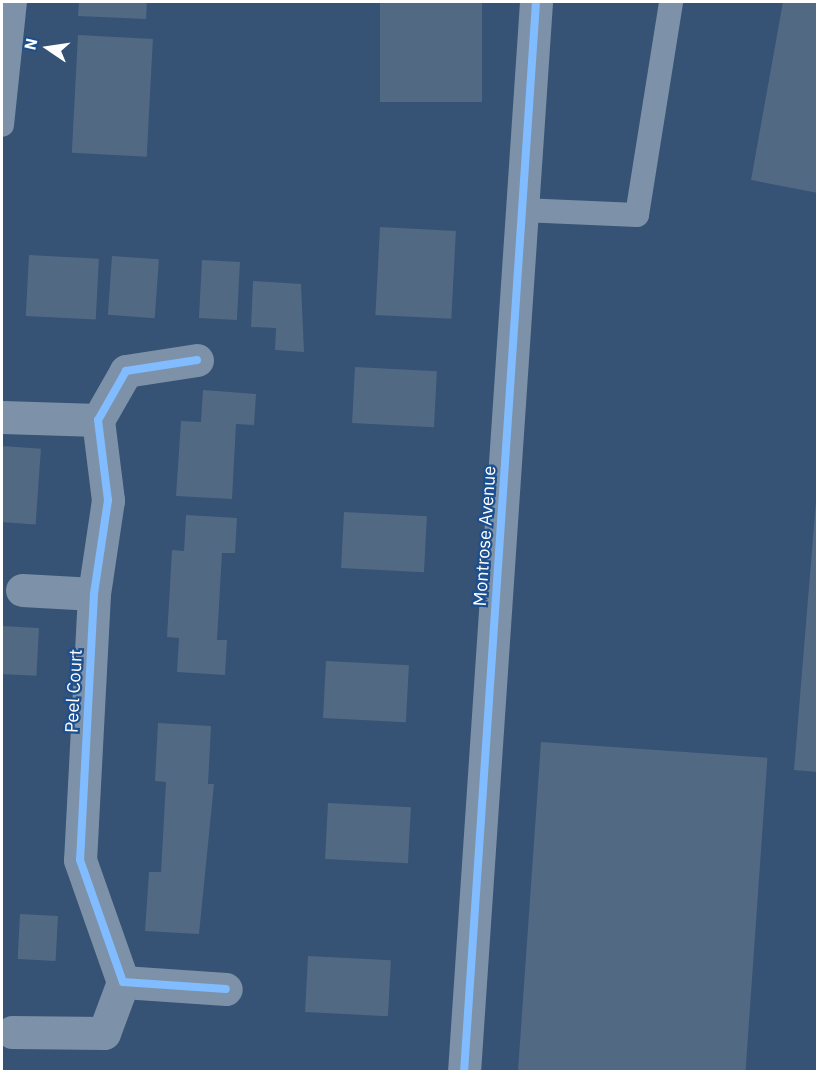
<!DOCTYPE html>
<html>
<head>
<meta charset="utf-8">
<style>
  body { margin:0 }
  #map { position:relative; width:819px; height:1073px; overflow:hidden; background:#365274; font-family:"IBM Plex Sans",sans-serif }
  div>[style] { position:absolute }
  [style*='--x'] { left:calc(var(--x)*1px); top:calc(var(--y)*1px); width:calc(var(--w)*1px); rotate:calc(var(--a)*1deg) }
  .building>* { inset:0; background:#526984; transform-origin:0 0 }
  .lane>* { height:24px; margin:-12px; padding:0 12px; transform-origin:12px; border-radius:12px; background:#7d92a8 }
  .street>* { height:33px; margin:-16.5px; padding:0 16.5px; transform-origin:16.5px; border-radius:16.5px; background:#7d92a8 }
  .cycleway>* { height:8px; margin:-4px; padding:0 4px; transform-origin:4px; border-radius:4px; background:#80bcff }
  span { translate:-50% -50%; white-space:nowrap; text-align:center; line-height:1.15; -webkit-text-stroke:4.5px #1b4f8f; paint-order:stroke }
  .street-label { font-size:18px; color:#fff }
  .frame { position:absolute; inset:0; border:3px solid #fff; pointer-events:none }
  .north { position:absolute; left:18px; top:18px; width:60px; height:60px; -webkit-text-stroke:4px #1b4f8f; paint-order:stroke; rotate:283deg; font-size:16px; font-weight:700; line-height:24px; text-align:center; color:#fff }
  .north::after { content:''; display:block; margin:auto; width:21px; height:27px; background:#fff; clip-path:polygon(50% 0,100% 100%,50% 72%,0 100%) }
</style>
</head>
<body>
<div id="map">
  <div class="building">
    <i style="clip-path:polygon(79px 2px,147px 2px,146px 19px,78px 16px)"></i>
    <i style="left:380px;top:2px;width:102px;height:100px"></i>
    <i style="clip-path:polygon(783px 2px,818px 2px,818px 193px,751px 180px)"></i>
    <i style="left:78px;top:35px;width:75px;height:118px;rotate:3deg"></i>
    <i style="left:380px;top:227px;width:76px;height:88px;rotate:3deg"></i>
    <i style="left:29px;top:255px;width:70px;height:61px;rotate:3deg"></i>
    <i style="left:112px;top:256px;width:47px;height:59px;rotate:4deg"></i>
    <i style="left:202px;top:260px;width:38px;height:58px;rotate:3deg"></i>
    <i style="clip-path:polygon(253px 281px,301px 284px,304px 352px,275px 350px,276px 328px,251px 327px)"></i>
    <i style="left:355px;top:367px;width:82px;height:56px;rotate:3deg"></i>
    <i style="clip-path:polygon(203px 390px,256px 394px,254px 425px,236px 424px,232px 499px,176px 496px,181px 421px,201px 422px)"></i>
    <i style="left:2px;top:446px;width:39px;height:76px;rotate:4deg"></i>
    <i style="clip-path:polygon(818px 477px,818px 772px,794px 770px)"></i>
    <i style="left:344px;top:512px;width:83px;height:56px;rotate:3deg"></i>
    <i style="clip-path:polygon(186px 515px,237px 518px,235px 553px,222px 553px,217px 640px,227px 640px,225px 675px,177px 672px,179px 638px,167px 637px,172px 550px,184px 551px)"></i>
    <i style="left:2px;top:626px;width:37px;height:48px;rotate:3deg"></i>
    <i style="left:326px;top:661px;width:83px;height:57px;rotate:3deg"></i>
    <i style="clip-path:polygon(158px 723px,211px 726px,208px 784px,214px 784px,199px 934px,145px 931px,149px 872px,161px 872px,166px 782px,155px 781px)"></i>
    <i style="left:541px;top:742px;width:227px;height:330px;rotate:4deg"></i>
    <i style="left:328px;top:803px;width:83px;height:56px;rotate:3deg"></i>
    <i style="left:20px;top:914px;width:38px;height:45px;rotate:3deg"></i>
    <i style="left:308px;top:956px;width:83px;height:56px;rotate:3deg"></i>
  </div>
  <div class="lane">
    <i style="--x:2;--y:125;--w:124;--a:-84"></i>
    <i style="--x:522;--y:210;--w:115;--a:2.5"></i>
    <i style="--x:637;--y:215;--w:216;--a:-80.9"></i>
  </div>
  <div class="street">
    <i style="--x:197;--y:360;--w:72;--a:171.2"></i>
    <i style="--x:126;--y:371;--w:56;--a:119.7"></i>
    <i style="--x:98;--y:420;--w:81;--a:82.9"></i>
    <i style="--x:108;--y:500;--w:95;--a:98.5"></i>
    <i style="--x:94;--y:594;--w:266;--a:93"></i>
    <i style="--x:80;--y:860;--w:129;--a:70.6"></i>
    <i style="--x:123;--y:982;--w:103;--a:3.9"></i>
    <i style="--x:2;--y:417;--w:96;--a:1.8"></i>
    <i style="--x:22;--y:590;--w:72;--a:3.2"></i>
    <i style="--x:12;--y:1032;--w:92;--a:0.6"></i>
    <i style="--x:104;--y:1033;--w:54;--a:-69.6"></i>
    <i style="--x:464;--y:1072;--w:1072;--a:-86.15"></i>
  </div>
  <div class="cycleway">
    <i style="--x:197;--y:360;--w:72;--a:171.2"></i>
    <i style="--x:126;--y:371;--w:56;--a:119.7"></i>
    <i style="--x:98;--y:420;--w:81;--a:82.9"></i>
    <i style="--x:108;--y:500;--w:95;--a:98.5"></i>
    <i style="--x:94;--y:594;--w:266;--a:93"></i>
    <i style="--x:80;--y:860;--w:129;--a:70.6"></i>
    <i style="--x:123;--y:982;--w:103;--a:3.9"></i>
    <i style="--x:464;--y:1072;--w:1072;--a:-86.15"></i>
  </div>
  <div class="street-label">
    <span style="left:485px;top:536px;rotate:-86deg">Montrose Avenue</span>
    <span style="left:74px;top:691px;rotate:-87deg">Peel Court</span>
  </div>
  <div class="frame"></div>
  <div class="north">N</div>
</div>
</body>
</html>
